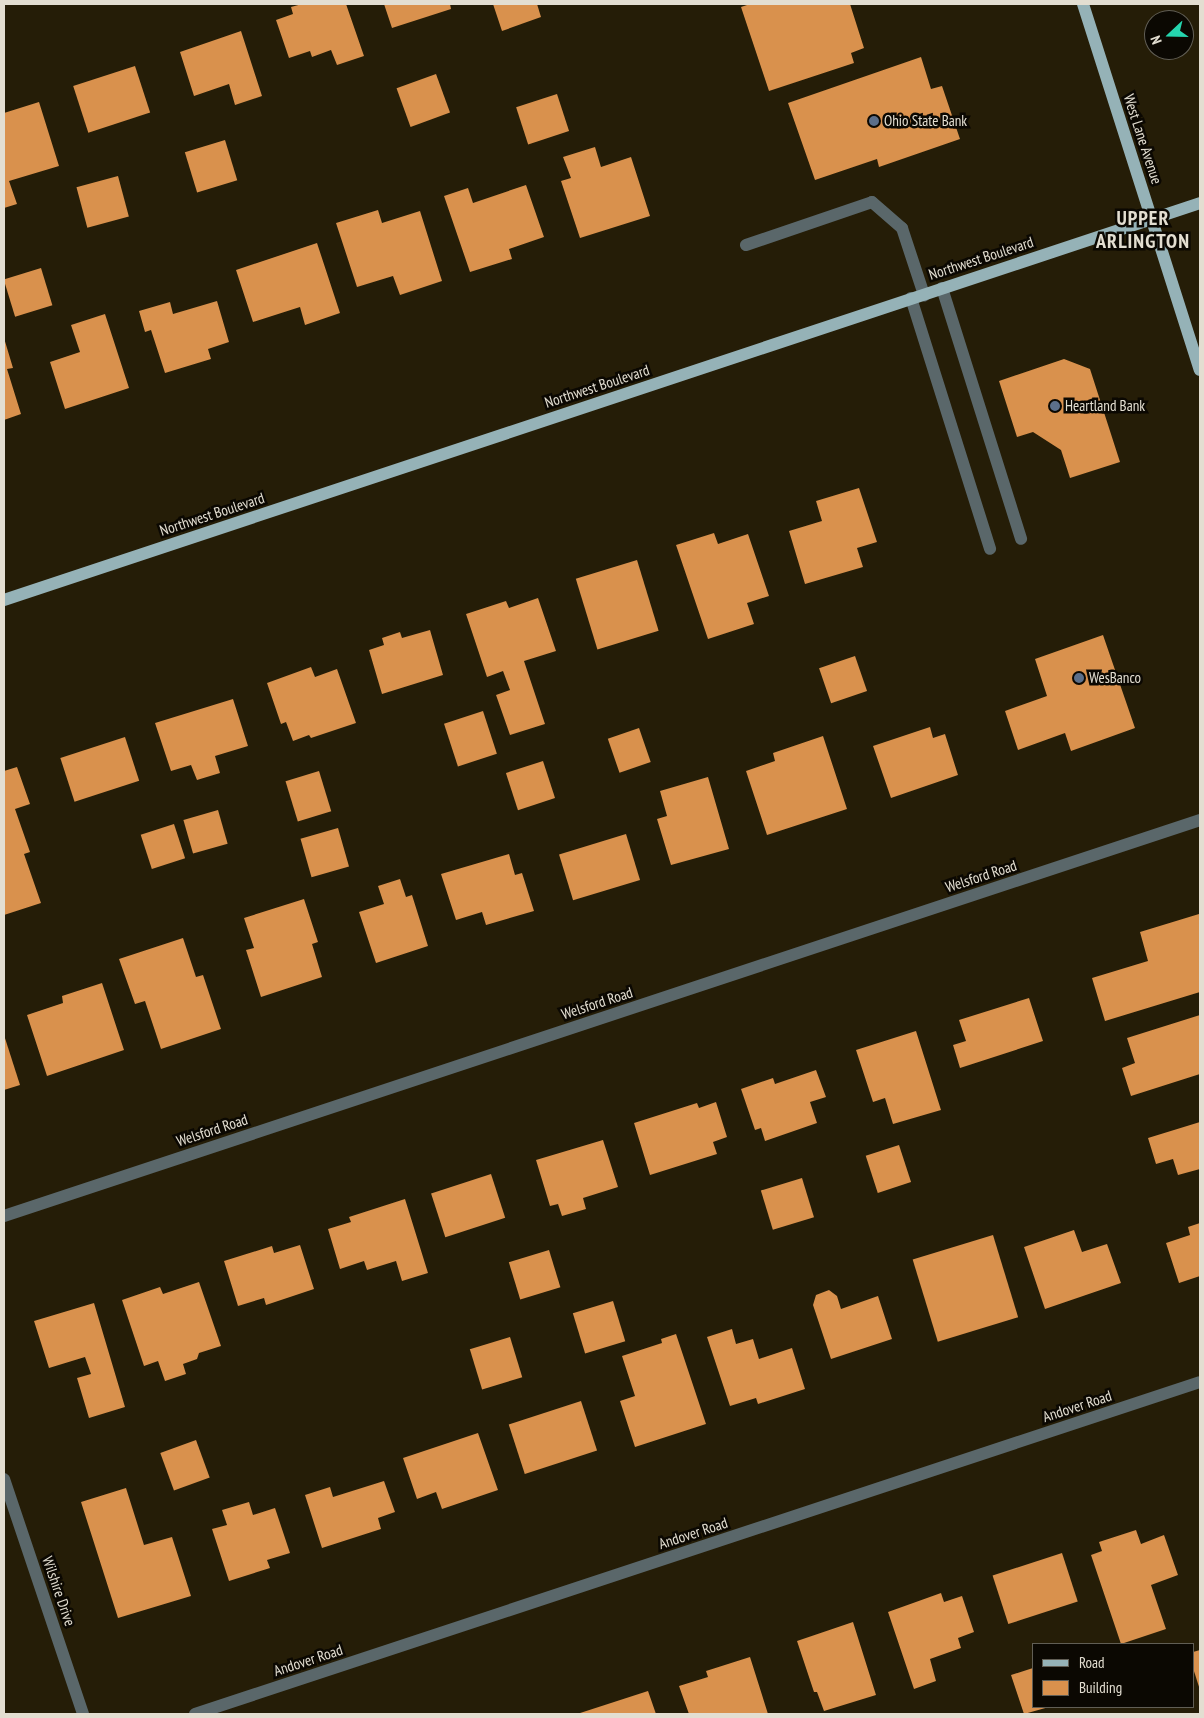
<!DOCTYPE html>
<html>
<head>
<meta charset="utf-8">
<style>
  body { margin:0 }
  #map { position:relative; width:1204px; height:1718px; overflow:hidden; background:#251d07; font-family:"PT Sans Narrow",sans-serif }
  div>[style] { position:absolute }
  [style*='--x'] { left:calc(var(--x)*1px); top:calc(var(--y)*1px); width:calc(var(--w)*1px); rotate:calc(var(--a)*1deg) }
  .building>* { inset:0; background:#d9914d; transform-origin:0 0 }
  .minor>* { height:12px; margin:-6px; padding:0 6px; transform-origin:6px; border-radius:6px; background:#5a676a }
  .major>* { height:12px; margin:-6px; padding:0 6px; transform-origin:6px; border-radius:6px; background:#95b2b7 }
  .dots>* { width:14px; height:14px; translate:-50% -50%; box-sizing:border-box; border:2px solid #0b0802; border-radius:50% }
  span { translate:-50% -50%; white-space:nowrap; text-align:center; line-height:1.15; -webkit-text-stroke:5px #0b0802; paint-order:stroke }
  .poi-label { font-size:15px; color:#e3ded1 }
  .left { translate:0 -50%; text-align:left }
  .street-label { font-size:15px; color:#e3ded1 }
  .district-label { font-size:20px; color:#e3ded1; font-weight:700; letter-spacing:1px }
  .frame { position:absolute; inset:0; border:5px solid #e3ded1; pointer-events:none }
  .legend { position:absolute; left:1032px; top:1643px; width:162px; height:65px; box-sizing:border-box; background:#0b0802; border:1px solid #615e55; margin:0; padding:6px 9px; list-style:none; font-size:15px; color:#e3ded1 }
  .legend li { display:flex; align-items:center; gap:10px; height:25px }
  .legend b { width:25px; border:1px solid #615e55 }
  .north { position:absolute; left:1144px; top:10px; width:50px; height:50px; box-sizing:border-box; background:#0b0802; border:1px solid #615e55; border-radius:50%; rotate:249deg; font-size:14px; font-weight:700; line-height:20px; text-align:center; color:#e3ded1 }
  .north::after { content:''; display:block; margin:auto; width:18px; height:22px; background:#25d5ae; clip-path:polygon(50% 0,100% 100%,50% 72%,0 100%) }
</style>
</head>
<body>
<div id="map">
  <div class="building">
    <i style="clip-path:polygon(302px 4px,346px 4px,364px 56px,337px 65px,331px 50px,312px 57px,310px 51px,289px 58px,276px 20px,293px 14px,291px 7px)"></i>
    <i style="clip-path:polygon(384px 4px,450px 4px,451px 9px,392px 28px)"></i>
    <i style="clip-path:polygon(493px 4px,537px 4px,541px 17px,502px 31px)"></i>
    <i style="clip-path:polygon(750px 4px,850px 4px,864px 48px,851px 53px,854px 63px,769px 91px,741px 7px)"></i>
    <i style="clip-path:polygon(241px 31px,262px 96px,235px 105px,229px 84px,194px 96px,180px 52px)"></i>
    <i style="clip-path:polygon(921px 57px,931px 89px,942px 86px,960px 139px,879px 167px,877px 159px,815px 180px,788px 103px)"></i>
    <i style="left:135px;top:66px;width:49px;height:65px;rotate:72deg"></i>
    <i style="left:436px;top:74px;width:41px;height:42px;rotate:70deg"></i>
    <i style="left:557px;top:94px;width:39px;height:43px;rotate:72deg"></i>
    <i style="clip-path:polygon(39px 102px,59px 166px,9px 181px,17px 204px,4px 208px,4px 113px)"></i>
    <i style="left:225px;top:140px;width:42px;height:42px;rotate:73deg"></i>
    <i style="clip-path:polygon(595px 147px,601px 167px,631px 157px,650px 216px,580px 238px,561px 181px,571px 178px,563px 157px)"></i>
    <i style="left:118px;top:176px;width:42px;height:43px;rotate:75deg"></i>
    <i style="clip-path:polygon(526px 185px,544px 237px,509px 249px,512px 259px,470px 272px,444px 196px,468px 188px,473px 203px)"></i>
    <i style="clip-path:polygon(378px 210px,382px 223px,420px 211px,442px 281px,400px 295px,393px 276px,357px 287px,336px 223px)"></i>
    <i style="clip-path:polygon(317px 243px,340px 313px,305px 325px,300px 307px,253px 322px,236px 270px)"></i>
    <i style="left:41px;top:268px;width:39px;height:39px;rotate:73deg"></i>
    <i style="clip-path:polygon(217px 301px,229px 342px,208px 349px,211px 359px,165px 373px,151px 330px,145px 332px,139px 311px,170px 302px,173px 314px)"></i>
    <i style="clip-path:polygon(105px 314px,129px 388px,65px 409px,50px 362px,80px 352px,71px 325px)"></i>
    <i style="clip-path:polygon(4px 338px,13px 368px,7px 369px,21px 414px,4px 420px)"></i>
    <i style="clip-path:polygon(1064px 359px,1090px 369px,1120px 462px,1070px 478px,1061px 450px,1033px 432px,1017px 437px,999px 381px)"></i>
    <i style="clip-path:polygon(859px 488px,877px 542px,857px 548px,863px 567px,805px 584px,789px 531px,822px 521px,816px 501px)"></i>
    <i style="clip-path:polygon(714px 533px,718px 544px,748px 534px,769px 596px,747px 603px,754px 624px,708px 639px,676px 545px)"></i>
    <i style="left:637px;top:560px;width:74px;height:64px;rotate:73deg"></i>
    <i style="clip-path:polygon(538px 598px,556px 651px,524px 661px,545px 724px,510px 735px,496px 695px,510px 690px,503px 671px,487px 677px,466px 614px,506px 601px,509px 608px)"></i>
    <i style="clip-path:polygon(430px 630px,443px 675px,382px 694px,369px 650px,384px 645px,382px 638px,400px 632px,402px 638px)"></i>
    <i style="clip-path:polygon(1103px 635px,1135px 728px,1071px 751px,1065px 733px,1018px 750px,1005px 711px,1047px 696px,1035px 659px)"></i>
    <i style="left:855px;top:656px;width:37px;height:38px;rotate:71deg"></i>
    <i style="clip-path:polygon(311px 667px,315px 677px,337px 669px,356px 723px,311px 738px,309px 735px,293px 741px,286px 722px,281px 724px,267px 683px)"></i>
    <i style="clip-path:polygon(233px 699px,248px 746px,215px 756px,220px 773px,197px 780px,191px 765px,171px 771px,155px 723px)"></i>
    <i style="left:483px;top:711px;width:45px;height:41px;rotate:72deg"></i>
    <i style="clip-path:polygon(930px 727px,933px 738px,945px 734px,958px 775px,891px 798px,873px 746px)"></i>
    <i style="left:639px;top:728px;width:36px;height:33px;rotate:71deg"></i>
    <i style="clip-path:polygon(823px 736px,847px 809px,767px 835px,746px 771px,775px 761px,773px 753px)"></i>
    <i style="left:125px;top:737px;width:46px;height:68px;rotate:72deg"></i>
    <i style="left:543px;top:761px;width:39px;height:39px;rotate:72deg"></i>
    <i style="clip-path:polygon(17px 767px,30px 804px,15px 809px,30px 852px,24px 854px,41px 903px,4px 915px,4px 771px)"></i>
    <i style="left:319px;top:771px;width:42px;height:35px;rotate:73deg"></i>
    <i style="clip-path:polygon(708px 777px,729px 849px,671px 865px,657px 819px,667px 816px,660px 791px)"></i>
    <i style="left:218px;top:810px;width:35px;height:36px;rotate:74deg"></i>
    <i style="left:174px;top:824px;width:36px;height:35px;rotate:72deg"></i>
    <i style="left:338px;top:828px;width:40px;height:39px;rotate:74deg"></i>
    <i style="left:626px;top:834px;width:48px;height:70px;rotate:73deg"></i>
    <i style="clip-path:polygon(509px 854px,515px 875px,522px 873px,534px 911px,486px 925px,482px 912px,456px 920px,441px 874px)"></i>
    <i style="clip-path:polygon(400px 879px,406px 897px,412px 895px,428px 946px,376px 963px,359px 912px,384px 904px,378px 886px)"></i>
    <i style="clip-path:polygon(304px 899px,318px 942px,312px 944px,322px 977px,261px 997px,246px 950px,254px 948px,244px 918px)"></i>
    <i style="clip-path:polygon(1199px 914px,1200px 992px,1105px 1021px,1092px 978px,1148px 961px,1140px 932px)"></i>
    <i style="clip-path:polygon(183px 938px,196px 977px,203px 975px,221px 1029px,161px 1049px,145px 1001px,135px 1004px,119px 959px)"></i>
    <i style="clip-path:polygon(102px 983px,124px 1050px,47px 1076px,27px 1015px,63px 1003px,62px 996px)"></i>
    <i style="clip-path:polygon(1029px 998px,1043px 1041px,960px 1068px,953px 1045px,966px 1041px,959px 1020px)"></i>
    <i style="clip-path:polygon(1200px 1015px,1200px 1074px,1131px 1096px,1122px 1068px,1135px 1063px,1127px 1038px)"></i>
    <i style="clip-path:polygon(916px 1031px,941px 1110px,893px 1124px,885px 1098px,873px 1102px,856px 1050px)"></i>
    <i style="clip-path:polygon(4px 1035px,20px 1085px,4px 1090px)"></i>
    <i style="clip-path:polygon(816px 1070px,826px 1097px,810px 1102px,817px 1123px,765px 1141px,761px 1128px,755px 1130px,741px 1089px,773px 1078px,775px 1084px)"></i>
    <i style="clip-path:polygon(716px 1102px,727px 1137px,713px 1142px,717px 1154px,650px 1175px,634px 1123px,697px 1103px,699px 1108px)"></i>
    <i style="clip-path:polygon(1200px 1122px,1200px 1169px,1178px 1175px,1173px 1159px,1156px 1164px,1148px 1138px)"></i>
    <i style="clip-path:polygon(603px 1140px,618px 1187px,583px 1198px,586px 1209px,562px 1216px,558px 1204px,550px 1206px,536px 1160px)"></i>
    <i style="left:899px;top:1145px;width:39px;height:35px;rotate:72deg"></i>
    <i style="left:491px;top:1174px;width:46px;height:63px;rotate:72deg"></i>
    <i style="left:802px;top:1178px;width:41px;height:43px;rotate:73deg"></i>
    <i style="clip-path:polygon(405px 1199px,428px 1273px,402px 1281px,396px 1261px,367px 1270px,364px 1261px,340px 1269px,328px 1229px,351px 1222px,349px 1217px)"></i>
    <i style="clip-path:polygon(1200px 1223px,1200px 1276px,1179px 1283px,1166px 1243px,1190px 1235px,1188px 1227px)"></i>
    <i style="clip-path:polygon(1074px 1230px,1082px 1252px,1107px 1244px,1121px 1283px,1045px 1309px,1024px 1247px)"></i>
    <i style="left:993px;top:1235px;width:86px;height:84px;rotate:73deg"></i>
    <i style="clip-path:polygon(300px 1245px,314px 1289px,266px 1305px,264px 1298px,238px 1306px,224px 1261px,272px 1246px,274px 1253px)"></i>
    <i style="left:549px;top:1250px;width:39px;height:42px;rotate:73deg"></i>
    <i style="clip-path:polygon(199px 1282px,221px 1346px,199px 1353px,197px 1359px,183px 1364px,186px 1374px,165px 1381px,158px 1361px,144px 1366px,122px 1300px,160px 1287px,163px 1294px)"></i>
    <i style="clip-path:polygon(829px 1290px,837px 1296px,841px 1309px,878px 1296px,892px 1339px,831px 1359px,813px 1305px,816px 1295px)"></i>
    <i style="left:613px;top:1301px;width:42px;height:42px;rotate:73deg"></i>
    <i style="clip-path:polygon(94px 1303px,125px 1407px,89px 1418px,77px 1378px,91px 1374px,85px 1357px,49px 1368px,34px 1321px)"></i>
    <i style="clip-path:polygon(732px 1329px,736px 1344px,753px 1339px,759px 1359px,792px 1348px,805px 1389px,758px 1404px,756px 1398px,730px 1406px,707px 1337px)"></i>
    <i style="clip-path:polygon(676px 1334px,706px 1424px,635px 1447px,620px 1401px,635px 1396px,622px 1356px,662px 1343px,661px 1339px)"></i>
    <i style="left:510px;top:1337px;width:42px;height:42px;rotate:73deg"></i>
    <i style="left:581px;top:1401px;width:52px;height:76px;rotate:72deg"></i>
    <i style="clip-path:polygon(478px 1433px,498px 1490px,442px 1509px,436px 1492px,417px 1499px,403px 1458px)"></i>
    <i style="left:196px;top:1440px;width:40px;height:38px;rotate:70deg"></i>
    <i style="clip-path:polygon(384px 1481px,395px 1512px,378px 1518px,381px 1529px,322px 1548px,305px 1495px,330px 1487px,333px 1497px)"></i>
    <i style="clip-path:polygon(126px 1488px,144px 1545px,172px 1537px,191px 1596px,118px 1618px,81px 1502px)"></i>
    <i style="clip-path:polygon(249px 1502px,253px 1515px,275px 1508px,290px 1553px,267px 1560px,270px 1568px,229px 1581px,212px 1529px,227px 1525px,222px 1510px)"></i>
    <i style="clip-path:polygon(1136px 1530px,1141px 1544px,1164px 1535px,1178px 1575px,1151px 1585px,1166px 1629px,1121px 1644px,1091px 1555px,1102px 1551px,1099px 1542px)"></i>
    <i style="left:1062px;top:1553px;width:51px;height:73px;rotate:72deg"></i>
    <i style="clip-path:polygon(941px 1593px,944px 1602px,962px 1596px,974px 1632px,958px 1638px,961px 1648px,930px 1659px,936px 1681px,914px 1689px,888px 1612px)"></i>
    <i style="clip-path:polygon(853px 1622px,876px 1695px,824px 1711px,817px 1692px,814px 1692px,797px 1641px)"></i>
    <i style="clip-path:polygon(1200px 1650px,1200px 1690px,1193px 1668px,1193px 1652px)"></i>
    <i style="clip-path:polygon(750px 1657px,768px 1714px,689px 1714px,679px 1686px,708px 1677px,706px 1671px)"></i>
    <i style="clip-path:polygon(1033px 1668px,1033px 1707px,1049px 1707px,1024px 1714px,1011px 1675px)"></i>
    <i style="clip-path:polygon(648px 1691px,656px 1714px,577px 1714px)"></i>
  </div>
  <div class="minor">
    <i style="--x:746;--y:245;--w:133;--a:-18.8"></i>
    <i style="--x:872;--y:202;--w:40;--a:41"></i>
    <i style="--x:902;--y:228;--w:71;--a:71.8"></i>
    <i style="--x:942;--y:288;--w:263;--a:72.5"></i>
    <i style="--x:911;--y:298;--w:263;--a:72.5"></i>
    <i style="--x:4;--y:1216;--w:1260;--a:-18.32"></i>
    <i style="--x:4;--y:1479;--w:248;--a:71.4"></i>
    <i style="--x:195;--y:1714;--w:1058;--a:-18.28"></i>
  </div>
  <div class="major">
    <i style="--x:1083;--y:4;--w:384;--a:72.3"></i>
    <i style="--x:4;--y:600;--w:1260;--a:-18.36"></i>
  </div>
  <div class="dots">
    <i style="left:874px;top:121px;background:#5c6f8a"></i>
    <i style="left:1055px;top:406px;background:#5c6f8a"></i>
    <i style="left:1079px;top:678px;background:#5c6f8a"></i>
  </div>
  <div class="poi-label">
    <span class="left" style="left:884px;top:121px">Ohio State Bank</span>
    <span class="left" style="left:1065px;top:406px">Heartland Bank</span>
    <span class="left" style="left:1089px;top:678px">WesBanco</span>
  </div>
  <div class="street-label">
    <span style="left:1143px;top:139px;rotate:72deg">West Lane Avenue</span>
    <span style="left:981px;top:258px;rotate:-18deg">Northwest Boulevard</span>
    <span style="left:597px;top:386px;rotate:-18deg">Northwest Boulevard</span>
    <span style="left:212px;top:514px;rotate:-18deg">Northwest Boulevard</span>
    <span style="left:981px;top:876px;rotate:-18deg">Welsford Road</span>
    <span style="left:597px;top:1003px;rotate:-18deg">Welsford Road</span>
    <span style="left:212px;top:1130px;rotate:-18deg">Welsford Road</span>
    <span style="left:1077px;top:1406px;rotate:-18deg">Andover Road</span>
    <span style="left:693px;top:1533px;rotate:-18deg">Andover Road</span>
    <span style="left:59px;top:1591px;rotate:71deg">Wilshire Drive</span>
    <span style="left:308px;top:1660px;rotate:-18deg">Andover Road</span>
  </div>
  <div class="district-label">
    <span style="left:1143px;top:230px">UPPER<br>ARLINGTON</span>
  </div>
  <div class="frame"></div>
  <ul class="legend">
  <li><b style="height:6px;background:#95b2b7"></b>Road</li>
  <li><b style="height:14px;background:#d9914d"></b>Building</li>
  </ul>
  <div class="north">N</div>
</div>
</body>
</html>
